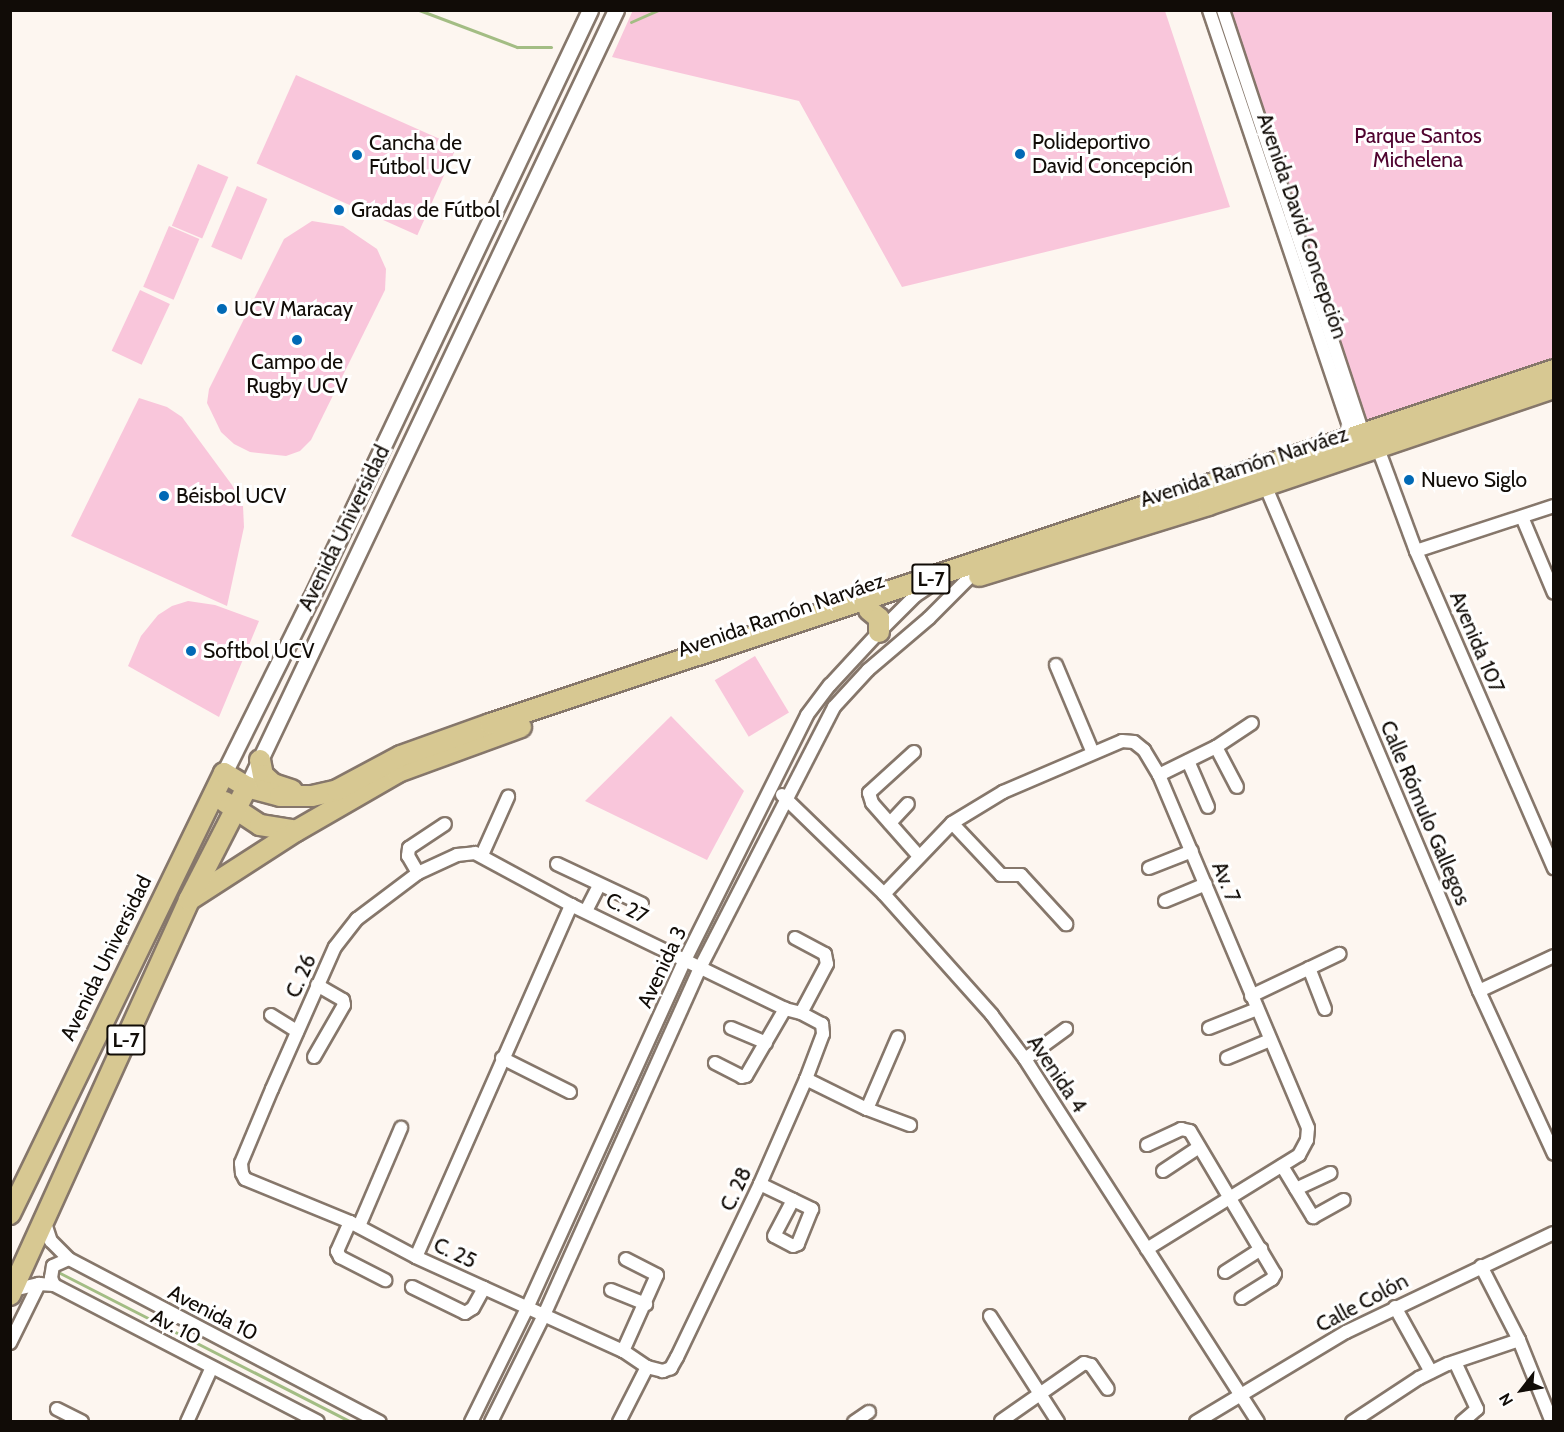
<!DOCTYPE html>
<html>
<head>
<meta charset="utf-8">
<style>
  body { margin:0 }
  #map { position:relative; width:1564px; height:1432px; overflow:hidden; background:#fdf6f0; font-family:Cabin,sans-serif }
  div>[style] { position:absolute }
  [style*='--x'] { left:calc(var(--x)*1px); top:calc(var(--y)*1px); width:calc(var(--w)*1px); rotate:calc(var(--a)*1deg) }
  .green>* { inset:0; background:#f9c6db; transform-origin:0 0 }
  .stream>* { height:3px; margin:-1.5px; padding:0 1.5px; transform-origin:1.5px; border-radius:1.5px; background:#a3bd84 }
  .roads { filter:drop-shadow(2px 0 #86776b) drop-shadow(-2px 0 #86776b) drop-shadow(0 2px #86776b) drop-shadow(0 -2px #86776b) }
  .minor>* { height:12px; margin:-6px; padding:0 6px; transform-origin:6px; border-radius:6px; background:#fff }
  .tertiary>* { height:15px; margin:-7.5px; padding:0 7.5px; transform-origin:7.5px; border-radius:7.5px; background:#fff }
  .primary>* { height:20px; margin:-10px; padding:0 10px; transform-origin:10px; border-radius:10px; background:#d7c892 }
  .dots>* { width:16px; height:16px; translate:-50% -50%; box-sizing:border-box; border:3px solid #fff; border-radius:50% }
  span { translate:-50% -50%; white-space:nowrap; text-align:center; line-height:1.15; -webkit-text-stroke:6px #fff; paint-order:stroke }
  .shield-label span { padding:2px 4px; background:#fff; border:2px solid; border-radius:4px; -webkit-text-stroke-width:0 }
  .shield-label { font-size:20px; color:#110c07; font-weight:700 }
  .park-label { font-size:21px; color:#4f032f }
  .poi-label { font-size:21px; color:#110c07 }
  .left { translate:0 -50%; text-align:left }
  .street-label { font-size:21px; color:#110c07 }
  .frame { position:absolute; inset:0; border:12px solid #110c07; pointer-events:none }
  .north { position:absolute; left:1492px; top:1360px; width:60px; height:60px; -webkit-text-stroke:4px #fff; paint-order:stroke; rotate:239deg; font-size:16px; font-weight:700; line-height:24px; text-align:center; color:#110c07 }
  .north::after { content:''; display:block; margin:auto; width:21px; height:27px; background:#110c07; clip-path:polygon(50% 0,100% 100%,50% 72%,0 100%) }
</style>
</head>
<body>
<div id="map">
  <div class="green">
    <i style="clip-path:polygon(633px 10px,1165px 11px,1230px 207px,902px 287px,799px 101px,612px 57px)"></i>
    <i style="clip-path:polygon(1229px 11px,1553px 11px,1553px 368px,1370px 432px)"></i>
    <i style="left:296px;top:75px;width:176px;height:97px;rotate:24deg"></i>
    <i style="left:198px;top:164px;width:33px;height:67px;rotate:23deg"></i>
    <i style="left:237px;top:186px;width:33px;height:66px;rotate:23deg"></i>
    <i style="clip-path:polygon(312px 221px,343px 226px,377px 249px,386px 269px,385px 290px,311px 440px,300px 451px,286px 456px,250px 452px,234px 444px,221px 432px,207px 403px,209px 389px,284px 239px)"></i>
    <i style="left:169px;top:226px;width:33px;height:66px;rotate:23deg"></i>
    <i style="left:140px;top:290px;width:33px;height:67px;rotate:25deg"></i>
    <i style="clip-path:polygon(139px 398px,167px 407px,182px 417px,232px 485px,243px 506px,244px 527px,227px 606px,71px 536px)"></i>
    <i style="clip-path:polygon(188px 601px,215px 605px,259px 621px,219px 717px,128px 666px,141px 636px,158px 615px,172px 606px)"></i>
    <i style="left:755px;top:656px;width:66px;height:47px;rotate:59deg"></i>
    <i style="clip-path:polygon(671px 716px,744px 791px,707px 860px,585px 801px)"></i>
  </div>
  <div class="stream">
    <i style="--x:419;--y:10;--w:105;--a:20.7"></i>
    <i style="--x:517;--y:47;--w:34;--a:0"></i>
    <i style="--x:631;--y:22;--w:30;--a:-24"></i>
    <i style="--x:58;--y:1272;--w:329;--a:27.1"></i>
  </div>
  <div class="roads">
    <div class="minor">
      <i style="--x:1209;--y:10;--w:456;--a:71.4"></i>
      <i style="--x:1223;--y:10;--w:452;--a:71.7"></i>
      <i style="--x:1376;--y:443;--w:115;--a:69.7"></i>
      <i style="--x:1416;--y:551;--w:346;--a:66.5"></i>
      <i style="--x:1265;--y:485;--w:549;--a:67.08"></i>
      <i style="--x:1479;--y:991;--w:179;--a:65.3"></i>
      <i style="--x:1522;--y:517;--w:82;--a:67.2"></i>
      <i style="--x:1416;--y:551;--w:145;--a:-18.1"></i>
      <i style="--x:1056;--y:665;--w:95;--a:67.2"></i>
      <i style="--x:1216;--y:747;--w:45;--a:62.3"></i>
      <i style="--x:914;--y:752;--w:61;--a:137.7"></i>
      <i style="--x:869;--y:793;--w:10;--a:73"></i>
      <i style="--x:872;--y:803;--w:69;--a:48.5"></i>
      <i style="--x:1188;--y:761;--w:50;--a:66.5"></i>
      <i style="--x:1159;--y:775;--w:64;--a:-26.2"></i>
      <i style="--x:1216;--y:747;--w:43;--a:-33.7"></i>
      <i style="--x:782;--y:795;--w:142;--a:44.1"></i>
      <i style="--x:884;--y:894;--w:162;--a:48.2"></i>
      <i style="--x:992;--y:1015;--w:55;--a:53.1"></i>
      <i style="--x:1025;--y:1059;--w:431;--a:57.3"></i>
      <i style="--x:890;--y:823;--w:26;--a:-47"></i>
      <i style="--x:952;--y:823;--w:71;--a:46.7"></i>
      <i style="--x:1001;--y:875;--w:20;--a:0"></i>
      <i style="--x:1021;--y:875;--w:67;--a:47.4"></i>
      <i style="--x:475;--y:853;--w:109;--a:28.4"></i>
      <i style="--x:571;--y:905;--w:238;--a:25.9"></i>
      <i style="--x:785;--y:1009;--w:16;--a:14"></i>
      <i style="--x:801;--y:1013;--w:24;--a:28"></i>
      <i style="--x:822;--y:1024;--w:10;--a:84"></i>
      <i style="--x:823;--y:1034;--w:48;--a:110.7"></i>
      <i style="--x:806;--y:1079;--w:115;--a:113.7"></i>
      <i style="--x:760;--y:1184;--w:192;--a:115.6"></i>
      <i style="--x:677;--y:1357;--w:13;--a:119"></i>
      <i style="--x:671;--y:1368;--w:9;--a:159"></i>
      <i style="--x:663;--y:1371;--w:16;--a:-166"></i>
      <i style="--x:647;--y:1367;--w:29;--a:-146"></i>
      <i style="--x:623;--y:1351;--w:227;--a:-155.6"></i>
      <i style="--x:416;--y:1257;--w:75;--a:-152.1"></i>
      <i style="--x:350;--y:1222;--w:113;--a:-157.7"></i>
      <i style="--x:245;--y:1179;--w:7;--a:-117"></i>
      <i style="--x:242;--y:1173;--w:10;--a:-96"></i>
      <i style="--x:241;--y:1163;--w:80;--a:-67.3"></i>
      <i style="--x:272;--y:1089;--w:155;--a:-66.1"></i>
      <i style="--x:335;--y:947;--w:36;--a:-52"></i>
      <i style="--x:357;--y:919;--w:76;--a:-37"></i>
      <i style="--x:418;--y:873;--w:43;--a:-24.8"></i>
      <i style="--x:457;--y:855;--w:18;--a:-6"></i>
      <i style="--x:482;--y:855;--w:64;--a:-65.9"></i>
      <i style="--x:557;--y:864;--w:94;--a:25.2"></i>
      <i style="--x:1149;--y:868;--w:46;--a:-21.6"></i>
      <i style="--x:418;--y:873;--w:20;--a:-120"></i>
      <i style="--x:408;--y:856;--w:8;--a:-83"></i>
      <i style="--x:409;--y:848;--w:43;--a:-33.7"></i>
      <i style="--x:884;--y:894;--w:98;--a:-46.2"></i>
      <i style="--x:952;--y:823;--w:60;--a:-31.3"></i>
      <i style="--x:1003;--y:792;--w:129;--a:-23.2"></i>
      <i style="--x:1122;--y:741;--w:12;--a:5"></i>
      <i style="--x:1134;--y:742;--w:13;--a:39"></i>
      <i style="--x:1144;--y:750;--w:29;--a:59"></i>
      <i style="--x:1159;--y:775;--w:383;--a:67.1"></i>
      <i style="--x:1308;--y:1128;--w:12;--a:95"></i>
      <i style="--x:1307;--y:1140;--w:17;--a:118"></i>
      <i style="--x:1299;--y:1155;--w:179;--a:148.3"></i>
      <i style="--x:1165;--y:901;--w:44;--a:-22.5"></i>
      <i style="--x:586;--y:911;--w:29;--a:-63"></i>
      <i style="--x:795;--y:938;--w:34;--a:28"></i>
      <i style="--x:825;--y:954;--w:10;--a:79"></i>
      <i style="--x:827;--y:964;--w:55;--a:118"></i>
      <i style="--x:1309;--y:968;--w:44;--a:68.7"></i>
      <i style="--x:1479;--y:991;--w:83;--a:-25"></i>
      <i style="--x:1251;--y:996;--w:98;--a:-25.5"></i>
      <i style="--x:271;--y:1015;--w:31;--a:32"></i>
      <i style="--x:731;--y:1028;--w:38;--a:23"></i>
      <i style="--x:1209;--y:1028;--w:52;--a:-21.6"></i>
      <i style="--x:314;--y:1057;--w:60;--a:-60"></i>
      <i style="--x:344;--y:1005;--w:5;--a:-101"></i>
      <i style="--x:343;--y:1000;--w:30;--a:-150"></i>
      <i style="--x:502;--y:1058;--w:76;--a:26.6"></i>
      <i style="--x:1227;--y:1058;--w:47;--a:-22.7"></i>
      <i style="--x:1025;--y:1059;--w:51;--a:-36.2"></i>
      <i style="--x:715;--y:1063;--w:30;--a:27"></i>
      <i style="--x:742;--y:1077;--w:4;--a:-14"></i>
      <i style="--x:746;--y:1076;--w:78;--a:-59.8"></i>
      <i style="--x:806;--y:1079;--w:68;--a:26.2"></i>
      <i style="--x:867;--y:1109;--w:46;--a:20.4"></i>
      <i style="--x:867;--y:1109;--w:78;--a:-66.7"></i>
      <i style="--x:1147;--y:1145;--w:38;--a:-25"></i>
      <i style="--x:1181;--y:1129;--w:9;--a:13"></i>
      <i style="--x:1190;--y:1131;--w:166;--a:59.3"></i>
      <i style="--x:1275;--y:1274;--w:6;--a:121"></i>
      <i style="--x:1272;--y:1279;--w:36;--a:148"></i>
      <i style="--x:1282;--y:1166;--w:60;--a:58.7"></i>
      <i style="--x:1313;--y:1217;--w:35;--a:-29"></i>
      <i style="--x:1163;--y:1171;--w:43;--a:-33.7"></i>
      <i style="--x:760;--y:1184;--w:58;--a:25.7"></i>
      <i style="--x:812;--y:1209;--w:38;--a:112"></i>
      <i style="--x:798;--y:1244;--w:5;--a:158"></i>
      <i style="--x:793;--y:1246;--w:21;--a:-152"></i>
      <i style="--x:774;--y:1236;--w:41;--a:-62.2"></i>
      <i style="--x:1296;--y:1189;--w:38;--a:-25"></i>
      <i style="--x:350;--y:1222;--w:32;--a:114"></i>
      <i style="--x:337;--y:1251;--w:7;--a:63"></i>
      <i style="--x:340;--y:1257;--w:51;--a:27.1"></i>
      <i style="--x:45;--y:1223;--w:19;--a:72"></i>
      <i style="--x:51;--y:1241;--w:25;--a:45"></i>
      <i style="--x:69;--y:1259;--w:351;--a:27.7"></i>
      <i style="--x:359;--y:1226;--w:107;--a:-66.8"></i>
      <i style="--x:416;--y:1257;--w:385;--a:-66.2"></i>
      <i style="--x:1481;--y:1266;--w:83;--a:62.8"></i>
      <i style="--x:1519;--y:1340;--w:88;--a:68.1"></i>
      <i style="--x:1225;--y:1272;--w:43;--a:-32.6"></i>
      <i style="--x:54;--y:1285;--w:8;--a:-113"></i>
      <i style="--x:51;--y:1278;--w:12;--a:-81"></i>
      <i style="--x:53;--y:1266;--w:17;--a:-24"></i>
      <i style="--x:412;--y:1287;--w:59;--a:26.1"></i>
      <i style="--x:465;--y:1313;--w:9;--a:-32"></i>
      <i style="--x:473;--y:1308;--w:23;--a:-61"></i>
      <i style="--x:13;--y:1290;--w:27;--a:-13"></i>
      <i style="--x:39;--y:1284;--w:15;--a:4"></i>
      <i style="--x:54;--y:1285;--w:297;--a:27.4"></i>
      <i style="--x:611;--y:1290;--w:38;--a:22"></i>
      <i style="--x:1395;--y:1307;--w:74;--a:61"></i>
      <i style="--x:990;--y:1316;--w:126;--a:57.3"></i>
      <i style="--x:10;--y:1343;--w:66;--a:-63.8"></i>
      <i style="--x:623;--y:1351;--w:83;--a:-65.9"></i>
      <i style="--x:657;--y:1275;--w:35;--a:-153"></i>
      <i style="--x:1455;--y:1362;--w:52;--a:64.9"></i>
      <i style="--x:1477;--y:1409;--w:20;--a:139"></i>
      <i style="--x:57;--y:1409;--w:28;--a:27"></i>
      <i style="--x:1001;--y:1421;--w:101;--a:-34.9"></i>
      <i style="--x:1084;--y:1363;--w:7;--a:16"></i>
      <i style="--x:1091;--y:1365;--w:29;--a:55"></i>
      <i style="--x:187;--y:1422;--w:60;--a:-65.6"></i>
      <i style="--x:471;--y:1422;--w:127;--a:-63.8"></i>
      <i style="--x:527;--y:1308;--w:384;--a:-65.6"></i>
      <i style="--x:686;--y:958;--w:271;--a:-63.5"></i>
      <i style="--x:807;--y:715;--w:38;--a:-53"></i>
      <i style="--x:830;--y:685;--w:72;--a:-47.2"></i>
      <i style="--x:879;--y:632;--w:51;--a:-45"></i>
      <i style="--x:915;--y:596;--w:25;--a:-34"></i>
      <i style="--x:491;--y:1422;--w:119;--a:-63.6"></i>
      <i style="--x:544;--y:1315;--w:383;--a:-65.8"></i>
      <i style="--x:701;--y:966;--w:291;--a:-62.8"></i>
      <i style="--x:834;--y:707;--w:50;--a:-47.4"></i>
      <i style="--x:868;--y:670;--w:80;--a:-40.4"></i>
      <i style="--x:929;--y:618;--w:55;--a:-45"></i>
      <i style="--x:619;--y:1422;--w:62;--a:-63"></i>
      <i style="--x:854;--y:1422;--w:18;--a:-34"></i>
      <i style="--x:1196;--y:1422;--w:175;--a:-31"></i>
      <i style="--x:1346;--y:1332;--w:230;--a:-25.5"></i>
      <i style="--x:1352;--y:1422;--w:80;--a:-33.3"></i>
      <i style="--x:1419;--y:1378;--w:32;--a:-26"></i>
      <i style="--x:1448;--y:1364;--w:75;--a:-18.7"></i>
    </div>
    <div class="tertiary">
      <i style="--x:224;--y:773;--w:193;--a:-63.6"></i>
      <i style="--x:310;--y:600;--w:653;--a:-64.61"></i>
      <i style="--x:247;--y:787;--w:860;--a:-64.6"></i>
    </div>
    <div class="primary">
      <i style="--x:979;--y:576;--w:240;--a:-17.2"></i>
      <i style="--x:1208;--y:505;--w:365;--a:-18.7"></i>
      <i style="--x:869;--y:610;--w:13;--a:39"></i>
      <i style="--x:879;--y:618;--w:14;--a:90"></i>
      <i style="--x:260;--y:760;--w:15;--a:79"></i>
      <i style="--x:263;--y:775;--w:13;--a:42"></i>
      <i style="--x:273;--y:784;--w:20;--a:18"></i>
      <i style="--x:225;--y:802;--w:42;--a:33.3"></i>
      <i style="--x:260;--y:825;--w:36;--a:9"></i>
      <i style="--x:189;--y:900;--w:127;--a:-32.8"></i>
      <i style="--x:296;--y:831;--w:118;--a:-30"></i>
      <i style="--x:398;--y:772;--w:131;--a:-20.1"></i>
      <i style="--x:10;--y:1214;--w:490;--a:-64.1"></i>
      <i style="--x:224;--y:773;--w:27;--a:31"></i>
      <i style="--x:247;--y:787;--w:34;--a:15"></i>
      <i style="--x:280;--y:796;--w:32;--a:0"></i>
      <i style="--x:312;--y:796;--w:26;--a:-13"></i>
      <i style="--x:337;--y:790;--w:72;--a:-28"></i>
      <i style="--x:401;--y:756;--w:95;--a:-19.8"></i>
      <i style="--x:490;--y:724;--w:1121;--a:-18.4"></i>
      <i style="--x:10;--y:1295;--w:434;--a:-65.6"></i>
      <i style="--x:189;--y:900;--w:127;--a:-62.8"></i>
    </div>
  </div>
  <div class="dots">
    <i style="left:1020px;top:154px;background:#0169b5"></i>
    <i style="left:357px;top:155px;background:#0169b5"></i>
    <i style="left:339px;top:210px;background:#0169b5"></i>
    <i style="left:222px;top:309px;background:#0169b5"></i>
    <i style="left:297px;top:340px;background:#0169b5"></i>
    <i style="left:1409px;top:480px;background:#0169b5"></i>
    <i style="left:164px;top:496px;background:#0169b5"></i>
    <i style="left:191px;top:651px;background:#0169b5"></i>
  </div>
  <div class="shield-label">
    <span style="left:931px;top:579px">L-7</span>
    <span style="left:126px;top:1040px">L-7</span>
  </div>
  <div class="park-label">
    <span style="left:1418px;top:148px">Parque Santos<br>Michelena</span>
  </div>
  <div class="poi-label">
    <span class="left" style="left:1032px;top:154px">Polideportivo<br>David Concepción</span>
    <span class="left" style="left:369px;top:155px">Cancha de<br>Fútbol UCV</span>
    <span class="left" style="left:351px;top:210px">Gradas de Fútbol</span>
    <span class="left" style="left:234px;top:309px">UCV Maracay</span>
    <span style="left:297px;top:374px">Campo de<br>Rugby UCV</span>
    <span class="left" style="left:1421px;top:480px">Nuevo Siglo</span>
    <span class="left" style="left:176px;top:496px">Béisbol UCV</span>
    <span class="left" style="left:203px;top:651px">Softbol UCV</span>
  </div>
  <div class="street-label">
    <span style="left:1302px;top:226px;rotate:71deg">Avenida David Concepción</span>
    <span style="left:1244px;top:467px;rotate:-18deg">Avenida Ramón Narváez</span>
    <span style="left:344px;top:528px;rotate:-64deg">Avenida Universidad</span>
    <span style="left:781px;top:615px;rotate:-19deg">Avenida Ramón Narváez</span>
    <span style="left:1477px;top:642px;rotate:67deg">Avenida 107</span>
    <span style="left:1425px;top:813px;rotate:67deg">Calle Rómulo Gallegos</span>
    <span style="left:1226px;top:882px;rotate:68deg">Av. 7</span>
    <span style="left:627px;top:908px;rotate:26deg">C. 27</span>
    <span style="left:106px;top:958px;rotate:-64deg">Avenida Universidad</span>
    <span style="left:662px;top:967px;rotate:-65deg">Avenida 3</span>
    <span style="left:301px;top:976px;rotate:-66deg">C. 26</span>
    <span style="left:1057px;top:1074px;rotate:56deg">Avenida 4</span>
    <span style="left:736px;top:1189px;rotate:-65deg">C. 28</span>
    <span style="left:455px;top:1253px;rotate:25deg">C. 25</span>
    <span style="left:1362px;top:1303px;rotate:-28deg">Calle Colón</span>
    <span style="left:213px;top:1313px;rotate:27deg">Avenida 10</span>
    <span style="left:176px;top:1327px;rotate:27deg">Av. 10</span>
  </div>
  <div class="frame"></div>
  <div class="north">N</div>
</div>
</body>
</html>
